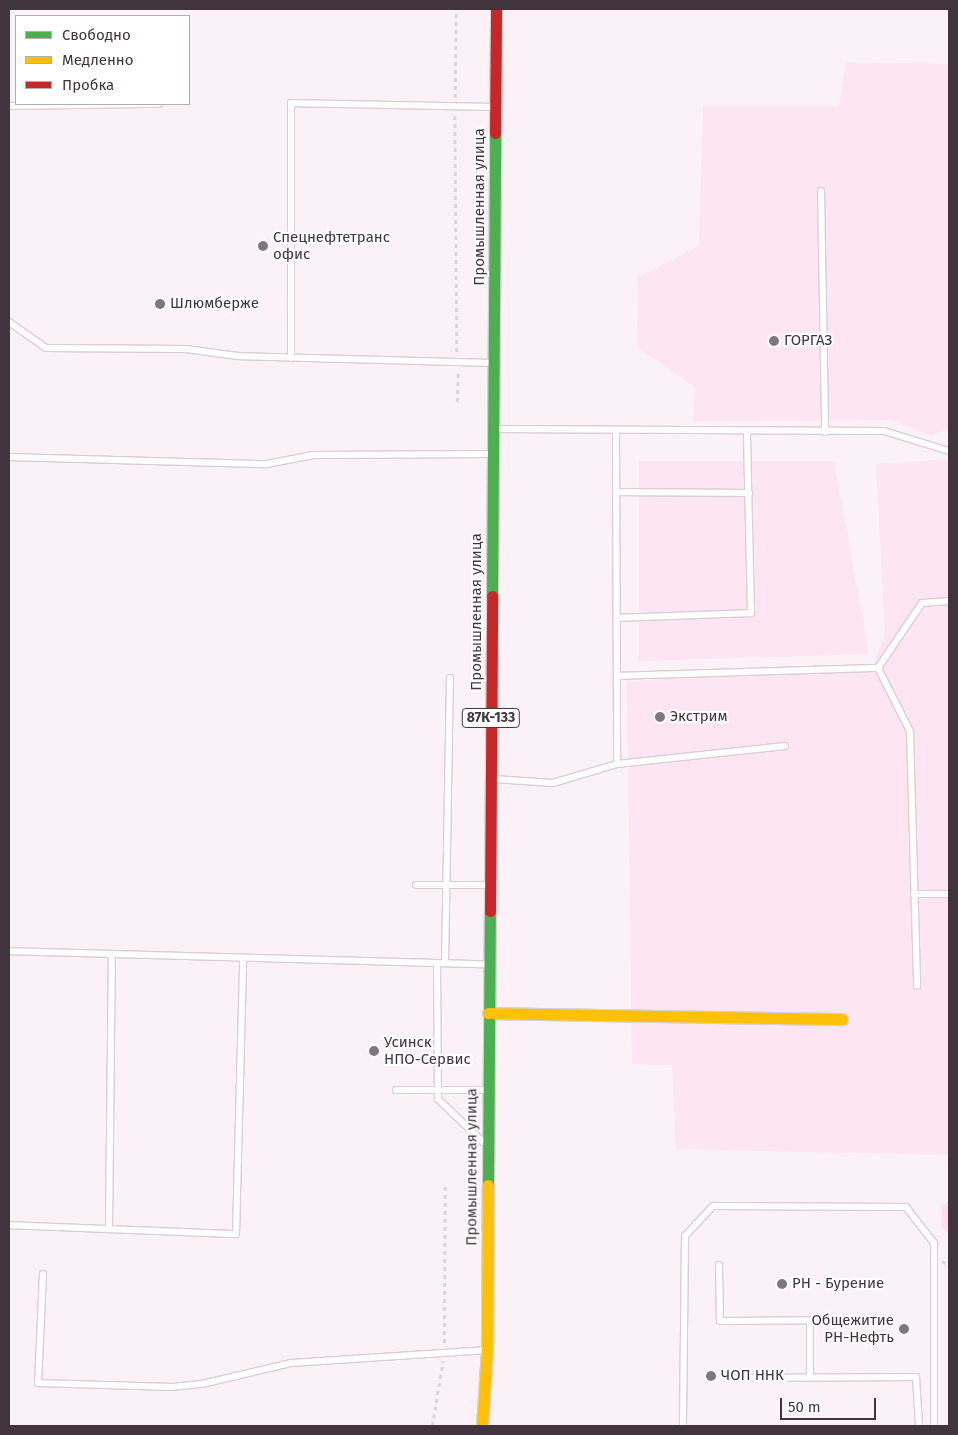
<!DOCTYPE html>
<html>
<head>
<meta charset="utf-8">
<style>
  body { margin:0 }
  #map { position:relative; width:958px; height:1435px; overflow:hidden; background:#faf2f6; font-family:"Fira Sans",sans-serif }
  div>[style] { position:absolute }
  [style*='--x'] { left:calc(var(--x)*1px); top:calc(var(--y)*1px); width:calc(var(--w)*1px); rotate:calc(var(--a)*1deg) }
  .built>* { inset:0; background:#fde5f2 }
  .green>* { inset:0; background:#fbdfee }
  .path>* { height:2.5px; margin-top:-1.25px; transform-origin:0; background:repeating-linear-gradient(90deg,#dad7d8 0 4px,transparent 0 8px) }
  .roads { filter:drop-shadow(1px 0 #dacfd5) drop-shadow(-1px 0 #dacfd5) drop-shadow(0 1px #dacfd5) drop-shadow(0 -1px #dacfd5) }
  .lane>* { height:6px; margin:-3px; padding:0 3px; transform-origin:3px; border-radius:3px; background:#fefdfe }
  .fast>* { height:11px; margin:-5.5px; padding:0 5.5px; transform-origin:5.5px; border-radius:5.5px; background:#4caf50 }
  .slow>* { height:11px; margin:-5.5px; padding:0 5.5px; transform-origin:5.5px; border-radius:5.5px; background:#ffc107 }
  .jam>* { height:11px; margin:-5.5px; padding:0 5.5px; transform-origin:5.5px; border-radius:5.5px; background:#c62828 }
  .dots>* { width:14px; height:14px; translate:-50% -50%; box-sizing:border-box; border:2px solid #fff; border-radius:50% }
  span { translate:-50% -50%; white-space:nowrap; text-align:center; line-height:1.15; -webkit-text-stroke:4px #fff; paint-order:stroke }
  .shield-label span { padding:1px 4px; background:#fff; border:1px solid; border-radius:4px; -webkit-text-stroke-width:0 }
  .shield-label { font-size:14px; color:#42343c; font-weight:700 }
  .street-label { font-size:15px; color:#42343c }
  .poi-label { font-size:15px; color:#42343c }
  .left { translate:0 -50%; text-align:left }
  .right { translate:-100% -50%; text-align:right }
  .frame { position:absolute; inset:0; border:10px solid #42343c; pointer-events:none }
  .legend { position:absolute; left:15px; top:15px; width:175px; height:90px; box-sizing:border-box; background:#fff; border:1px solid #b3aeb1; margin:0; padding:6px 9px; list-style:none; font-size:15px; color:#42343c }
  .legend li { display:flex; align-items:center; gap:10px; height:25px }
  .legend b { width:25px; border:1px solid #b3aeb1 }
  .scale { position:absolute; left:780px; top:1398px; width:96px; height:22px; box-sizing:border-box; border:2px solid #42343c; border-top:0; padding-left:6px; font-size:15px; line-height:18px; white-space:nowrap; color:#42343c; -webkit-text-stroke:4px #fff; paint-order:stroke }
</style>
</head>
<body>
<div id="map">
  <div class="built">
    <i style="clip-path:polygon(846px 62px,949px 64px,949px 428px,931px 436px,893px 420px,693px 421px,695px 387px,637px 347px,638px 277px,699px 246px,703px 106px,839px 106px)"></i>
    <i style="clip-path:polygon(949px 459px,949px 1155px,676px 1149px,672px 1065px,632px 1064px,627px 682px,678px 677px,871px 671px,885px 633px,876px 464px)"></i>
    <i style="clip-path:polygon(639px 461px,834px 461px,869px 654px,639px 661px)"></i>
  </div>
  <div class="green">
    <i style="clip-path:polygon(949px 1201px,949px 1232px,947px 1232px,941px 1226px,942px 1205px)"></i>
  </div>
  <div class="path">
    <i style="--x:455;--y:98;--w:89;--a:-89.4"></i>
    <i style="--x:455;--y:116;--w:237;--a:89.5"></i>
    <i style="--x:457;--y:402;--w:31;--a:-88"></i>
    <i style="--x:942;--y:1261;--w:8;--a:30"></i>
    <i style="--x:444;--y:1343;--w:158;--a:-89.6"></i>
    <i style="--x:432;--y:1426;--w:66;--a:-80.4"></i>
  </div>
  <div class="roads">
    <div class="lane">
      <i style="--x:9;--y:106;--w:150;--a:-0.8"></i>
      <i style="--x:821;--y:191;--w:241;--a:89"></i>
      <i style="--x:9;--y:322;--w:45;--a:35.1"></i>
      <i style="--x:46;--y:348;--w:140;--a:0.4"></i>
      <i style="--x:186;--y:349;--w:52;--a:7.7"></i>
      <i style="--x:238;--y:356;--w:252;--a:1.6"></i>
      <i style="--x:291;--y:358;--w:255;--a:-90"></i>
      <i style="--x:291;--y:103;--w:201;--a:1.1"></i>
      <i style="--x:496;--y:429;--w:388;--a:0.3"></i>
      <i style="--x:884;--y:431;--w:68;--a:17.1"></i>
      <i style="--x:616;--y:432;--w:332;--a:89.8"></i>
      <i style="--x:9;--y:457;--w:258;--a:1.6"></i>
      <i style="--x:267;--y:464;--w:47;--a:-11.1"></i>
      <i style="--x:313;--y:455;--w:179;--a:-0.3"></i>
      <i style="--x:616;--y:492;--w:133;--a:0.4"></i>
      <i style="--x:617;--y:618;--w:134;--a:-2.1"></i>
      <i style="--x:751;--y:613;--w:181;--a:-91.3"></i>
      <i style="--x:878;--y:668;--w:78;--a:-55.9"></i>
      <i style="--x:922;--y:603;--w:27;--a:-4"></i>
      <i style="--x:617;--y:676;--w:261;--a:-1.8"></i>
      <i style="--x:878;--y:668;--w:71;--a:63.1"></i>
      <i style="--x:910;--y:731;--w:255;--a:88.4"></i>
      <i style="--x:494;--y:779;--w:59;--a:3.9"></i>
      <i style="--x:553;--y:783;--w:67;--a:-16.5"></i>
      <i style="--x:617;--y:764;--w:169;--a:-6.1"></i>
      <i style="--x:416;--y:885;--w:72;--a:0"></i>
      <i style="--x:914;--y:894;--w:35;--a:0"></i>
      <i style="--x:9;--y:951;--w:479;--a:1.6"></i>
      <i style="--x:437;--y:963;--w:136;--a:89.6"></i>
      <i style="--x:438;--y:1099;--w:62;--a:43.7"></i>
      <i style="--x:445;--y:963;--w:285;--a:-89"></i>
      <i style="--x:396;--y:1090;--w:91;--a:0"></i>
      <i style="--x:9;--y:1225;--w:227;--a:2.3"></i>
      <i style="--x:236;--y:1234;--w:276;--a:-88.5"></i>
      <i style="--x:109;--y:1229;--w:275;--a:-89.4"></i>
      <i style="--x:719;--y:1265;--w:56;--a:89"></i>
      <i style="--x:720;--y:1321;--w:143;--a:-0.4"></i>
      <i style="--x:43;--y:1274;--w:109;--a:92.6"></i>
      <i style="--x:38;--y:1383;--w:134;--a:1.7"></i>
      <i style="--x:172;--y:1387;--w:30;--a:-6"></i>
      <i style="--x:202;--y:1384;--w:91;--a:-13.3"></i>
      <i style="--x:291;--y:1363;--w:194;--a:-3.8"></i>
      <i style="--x:810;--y:1377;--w:56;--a:-90"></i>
      <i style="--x:737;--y:1378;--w:179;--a:-0.3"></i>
      <i style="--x:916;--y:1377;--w:49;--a:86.5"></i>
      <i style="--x:683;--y:1426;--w:190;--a:-89.4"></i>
      <i style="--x:685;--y:1236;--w:41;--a:-47"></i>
      <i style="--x:713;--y:1206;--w:193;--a:0.3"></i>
      <i style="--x:906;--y:1207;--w:46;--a:52.1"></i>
      <i style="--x:934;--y:1243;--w:183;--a:90"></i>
    </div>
    <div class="fast">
      <i style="--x:492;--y:596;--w:463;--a:-89.6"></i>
      <i style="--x:488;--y:1185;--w:274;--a:-89.6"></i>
    </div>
    <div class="slow">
      <i style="--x:488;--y:1013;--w:354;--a:1"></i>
      <i style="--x:482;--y:1426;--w:76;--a:-86.2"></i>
      <i style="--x:487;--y:1350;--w:165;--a:-89.7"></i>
    </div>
    <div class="jam">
      <i style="--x:495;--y:133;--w:124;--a:-89.5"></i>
      <i style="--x:490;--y:911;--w:315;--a:-89.6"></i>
    </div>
  </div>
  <div class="dots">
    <i style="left:263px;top:246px;background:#82767d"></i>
    <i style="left:160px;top:304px;background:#82767d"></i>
    <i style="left:774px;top:341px;background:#82767d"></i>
    <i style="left:660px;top:717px;background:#82767d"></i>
    <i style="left:374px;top:1051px;background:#82767d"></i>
    <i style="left:782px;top:1284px;background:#82767d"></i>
    <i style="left:904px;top:1329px;background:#82767d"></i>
    <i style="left:711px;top:1376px;background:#82767d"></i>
  </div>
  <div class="shield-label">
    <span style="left:491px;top:718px">87К-133</span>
  </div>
  <div class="street-label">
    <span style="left:480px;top:207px;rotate:-90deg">Промышленная улица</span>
    <span style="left:477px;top:612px;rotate:-90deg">Промышленная улица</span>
    <span style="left:472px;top:1167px;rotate:-90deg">Промышленная улица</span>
  </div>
  <div class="poi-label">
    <span class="left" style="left:273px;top:246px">Спецнефтетранс<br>офис</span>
    <span class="left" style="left:170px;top:304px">Шлюмберже</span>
    <span class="left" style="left:784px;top:341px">ГОРГАЗ</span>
    <span class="left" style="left:670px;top:717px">Экстрим</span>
    <span class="left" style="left:384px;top:1051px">Усинск<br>НПО-Сервис</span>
    <span class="left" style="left:792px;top:1284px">РН - Бурение</span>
    <span class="right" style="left:894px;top:1329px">Общежитие<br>РН-Нефть</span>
    <span class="left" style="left:721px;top:1376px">ЧОП ННК</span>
  </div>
  <div class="frame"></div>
  <ul class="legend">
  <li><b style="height:6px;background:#4caf50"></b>Свободно</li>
  <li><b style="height:6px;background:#ffc107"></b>Медленно</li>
  <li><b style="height:6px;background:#c62828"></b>Пробка</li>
  </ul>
  <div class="scale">50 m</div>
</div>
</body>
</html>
